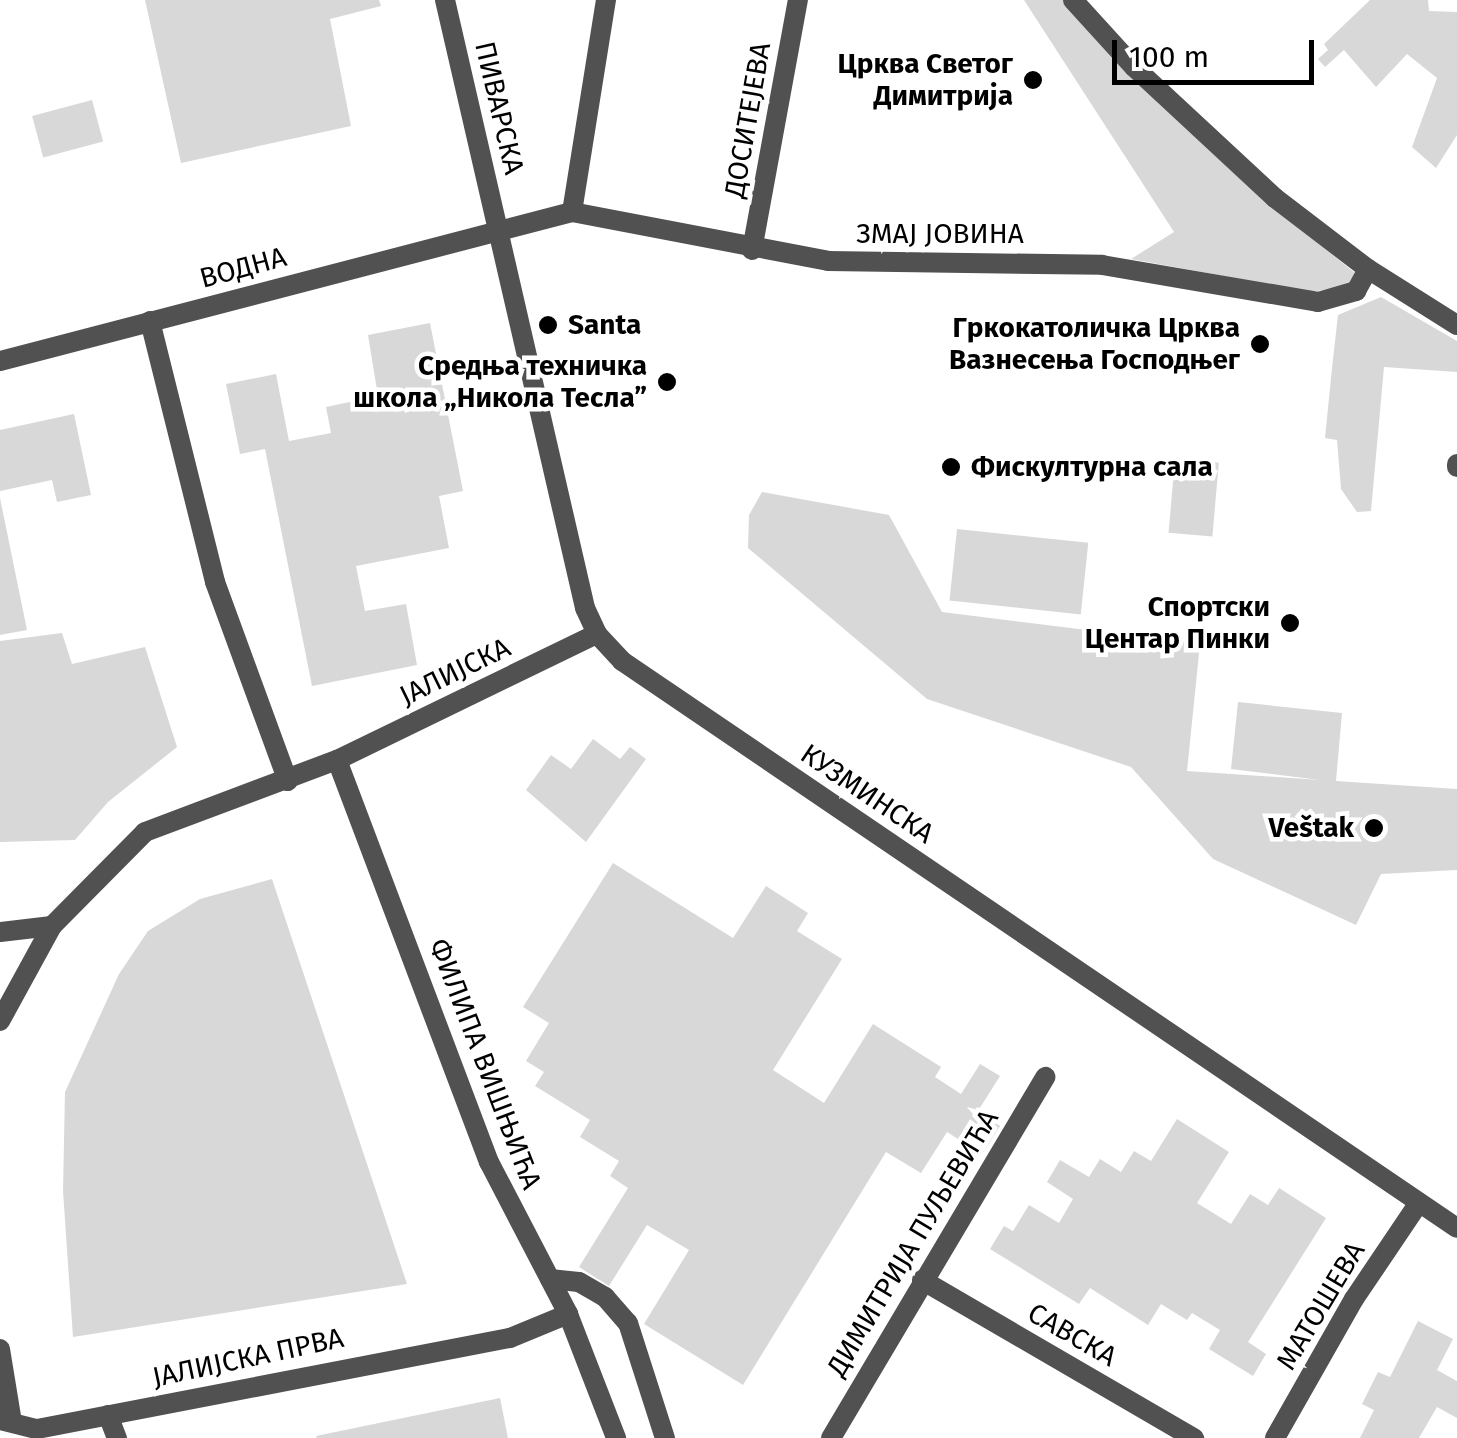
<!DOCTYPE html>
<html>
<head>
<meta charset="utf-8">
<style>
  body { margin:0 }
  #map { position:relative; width:1457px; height:1438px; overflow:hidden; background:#fff; font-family:"Fira Sans",sans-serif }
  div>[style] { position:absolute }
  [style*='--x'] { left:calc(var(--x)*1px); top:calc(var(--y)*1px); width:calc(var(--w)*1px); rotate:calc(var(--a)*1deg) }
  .green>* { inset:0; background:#d8d8d8; transform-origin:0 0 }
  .minor>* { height:20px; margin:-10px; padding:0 10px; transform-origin:10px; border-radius:10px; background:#515151 }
  .dots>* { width:28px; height:28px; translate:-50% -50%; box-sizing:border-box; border:5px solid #fff; border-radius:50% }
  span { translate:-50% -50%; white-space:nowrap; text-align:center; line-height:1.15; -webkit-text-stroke:9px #fff; paint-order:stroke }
  .poi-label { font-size:28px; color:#000; font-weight:700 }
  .right { translate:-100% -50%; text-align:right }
  .left { translate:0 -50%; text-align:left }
  .street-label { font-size:28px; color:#000 }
  .scale { position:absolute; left:1112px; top:40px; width:202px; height:45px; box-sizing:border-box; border:5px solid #000; border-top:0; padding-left:12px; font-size:30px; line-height:35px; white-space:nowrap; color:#000; -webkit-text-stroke:8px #fff; paint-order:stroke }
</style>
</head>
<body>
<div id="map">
  <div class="green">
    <i style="clip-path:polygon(145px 0,379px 0,381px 6px,330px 19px,351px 126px,181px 163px)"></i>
    <i style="clip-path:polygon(1024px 0,1064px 0,1271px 205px,1355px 273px,1347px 286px,1311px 292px,1131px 259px,1174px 232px)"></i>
    <i style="clip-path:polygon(1370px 0,1428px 0,1429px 11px,1457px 12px,1457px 135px,1436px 168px,1412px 147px,1437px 78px,1407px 54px,1376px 87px,1344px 50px,1325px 67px,1318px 59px,1328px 50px,1324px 44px)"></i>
    <i style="left:92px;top:100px;width:43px;height:62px;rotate:75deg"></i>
    <i style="clip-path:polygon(1381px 297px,1457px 341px,1457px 372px,1384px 367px,1371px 511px,1357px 512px,1341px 489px,1337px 440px,1325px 438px,1332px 368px,1338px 315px)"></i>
    <i style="clip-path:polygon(430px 323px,463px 491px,439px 496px,449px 548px,356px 566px,365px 611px,406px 604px,417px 665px,312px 686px,265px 449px,240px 454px,226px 384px,276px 374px,289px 441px,331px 433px,326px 407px,378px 396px,368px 335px)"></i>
    <i style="clip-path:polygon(74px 414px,91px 495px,57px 502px,52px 480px,0 491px,0 430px)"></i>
    <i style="left:1175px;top:459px;width:44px;height:74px;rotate:5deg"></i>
    <i style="clip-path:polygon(762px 492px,889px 515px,942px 612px,1200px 644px,1187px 771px,1320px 780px,1231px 769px,1238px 702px,1342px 713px,1336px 781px,1457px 789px,1457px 870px,1381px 874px,1356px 925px,1213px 859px,1131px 767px,927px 699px,748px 548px,749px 515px)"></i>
    <i style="clip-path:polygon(0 498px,27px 630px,0 635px)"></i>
    <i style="left:957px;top:529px;width:132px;height:72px;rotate:6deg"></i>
    <i style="clip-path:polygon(62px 633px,72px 664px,145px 647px,177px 747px,108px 802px,75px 840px,0 842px,0 641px)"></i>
    <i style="clip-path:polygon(593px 739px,620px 759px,630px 747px,646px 759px,586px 842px,526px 790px,551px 755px,571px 769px)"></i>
    <i style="clip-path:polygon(613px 863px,733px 938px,766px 886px,808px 913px,797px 931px,842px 959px,773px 1070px,824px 1103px,873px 1024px,941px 1067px,935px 1077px,961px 1094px,980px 1064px,1000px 1076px,978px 1111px,1000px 1126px,982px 1154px,947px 1132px,921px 1173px,886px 1152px,743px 1385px,644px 1324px,689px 1250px,647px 1225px,609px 1286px,579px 1267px,628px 1188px,610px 1176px,619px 1161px,580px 1137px,590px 1120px,535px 1086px,544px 1072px,526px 1061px,549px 1023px,523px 1007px)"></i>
    <i style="clip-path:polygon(272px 879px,407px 1284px,73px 1337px,63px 1191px,65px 1092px,119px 974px,148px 931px,200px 899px)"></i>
    <i style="clip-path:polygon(1177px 1119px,1229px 1152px,1197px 1203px,1231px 1224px,1250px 1194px,1268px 1205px,1279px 1188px,1326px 1218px,1248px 1342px,1266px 1354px,1253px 1376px,1209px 1349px,1220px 1330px,1192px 1313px,1187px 1320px,1161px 1304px,1148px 1325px,1090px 1288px,1079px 1304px,990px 1249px,1004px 1226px,1013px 1231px,1029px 1205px,1059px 1223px,1073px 1199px,1047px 1182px,1060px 1160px,1089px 1177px,1100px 1159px,1121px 1172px,1134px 1151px,1151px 1161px)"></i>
    <i style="clip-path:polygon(1418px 1321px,1453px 1339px,1437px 1370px,1457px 1381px,1457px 1418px,1437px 1407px,1419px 1438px,1360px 1438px,1374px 1410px,1362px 1404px,1378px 1372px,1390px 1377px)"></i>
    <i style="clip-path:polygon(500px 1398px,508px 1438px,317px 1438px,316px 1436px)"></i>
  </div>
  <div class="minor">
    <i style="--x:445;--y:0;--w:624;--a:77.03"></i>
    <i style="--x:585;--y:608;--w:29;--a:65"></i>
    <i style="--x:597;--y:634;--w:37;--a:47"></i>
    <i style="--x:622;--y:661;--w:1009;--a:34.18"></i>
    <i style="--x:1073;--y:0;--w:91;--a:47.7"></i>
    <i style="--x:1134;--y:67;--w:192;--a:42.9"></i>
    <i style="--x:1275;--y:198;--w:117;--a:37.4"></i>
    <i style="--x:1368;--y:269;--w:105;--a:32.2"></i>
    <i style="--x:572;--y:212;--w:215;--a:-80.9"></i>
    <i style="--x:752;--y:250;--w:254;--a:-79.6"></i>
    <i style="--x:150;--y:321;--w:269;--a:76"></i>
    <i style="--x:215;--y:582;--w:212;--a:69.9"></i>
    <i style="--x:0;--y:361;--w:591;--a:-14.6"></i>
    <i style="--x:572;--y:212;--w:261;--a:10.8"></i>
    <i style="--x:828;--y:261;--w:274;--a:0.8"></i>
    <i style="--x:1102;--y:265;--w:219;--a:9.7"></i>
    <i style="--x:1318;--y:302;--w:40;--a:-16"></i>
    <i style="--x:1356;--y:291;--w:25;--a:-61"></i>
    <i style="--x:1457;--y:464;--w:3;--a:90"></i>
    <i style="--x:337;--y:760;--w:430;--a:69.3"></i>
    <i style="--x:489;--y:1162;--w:171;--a:62.5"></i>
    <i style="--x:568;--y:1314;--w:133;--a:68.8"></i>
    <i style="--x:0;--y:932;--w:52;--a:-6.6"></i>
    <i style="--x:0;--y:1021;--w:108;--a:-61.3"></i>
    <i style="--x:52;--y:926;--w:132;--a:-45.3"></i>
    <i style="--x:145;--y:832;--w:205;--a:-20.6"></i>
    <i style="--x:337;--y:760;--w:289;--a:-25.9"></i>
    <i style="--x:550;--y:1279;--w:29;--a:6"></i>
    <i style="--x:579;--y:1282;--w:30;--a:30"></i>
    <i style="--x:605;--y:1297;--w:35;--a:49"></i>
    <i style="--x:628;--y:1323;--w:121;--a:72.2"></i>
    <i style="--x:922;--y:1280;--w:315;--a:30.2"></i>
    <i style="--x:0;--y:1349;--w:74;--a:80.7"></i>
    <i style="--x:108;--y:1415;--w:25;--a:69"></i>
    <i style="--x:0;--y:1420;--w:38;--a:14"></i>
    <i style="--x:37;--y:1429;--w:482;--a:-10.9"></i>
    <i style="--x:510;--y:1338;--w:63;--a:-22.5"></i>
    <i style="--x:831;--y:1438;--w:420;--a:-59.3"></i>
    <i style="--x:1275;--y:1438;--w:160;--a:-60.4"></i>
    <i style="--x:1354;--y:1299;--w:115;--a:-56"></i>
  </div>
  <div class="dots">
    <i style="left:1033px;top:80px;background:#000"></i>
    <i style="left:548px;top:325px;background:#000"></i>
    <i style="left:1260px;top:344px;background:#000"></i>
    <i style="left:667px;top:382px;background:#000"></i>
    <i style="left:951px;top:467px;background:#000"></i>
    <i style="left:1290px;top:623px;background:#000"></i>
    <i style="left:1374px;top:828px;background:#000"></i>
  </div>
  <div class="poi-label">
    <span class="right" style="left:1013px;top:80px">Црква Светог<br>Димитрија</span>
    <span class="left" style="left:568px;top:325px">Santa</span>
    <span class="right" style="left:1240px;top:344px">Гркокатоличка Црква<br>Вазнесења Господњег</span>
    <span class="right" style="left:647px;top:382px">Средња техничка<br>школа „Никола Тесла”</span>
    <span class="left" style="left:971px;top:467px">Фискултурна сала</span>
    <span class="right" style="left:1270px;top:623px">Спортски<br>Центар Пинки</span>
    <span class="right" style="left:1354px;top:828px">Veštak</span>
  </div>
  <div class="street-label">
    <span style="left:499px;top:108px;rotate:77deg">ПИВАРСКА</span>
    <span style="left:748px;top:120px;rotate:-80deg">ДОСИТЕЈЕВА</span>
    <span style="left:940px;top:234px">ЗМАЈ ЈОВИНА</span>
    <span style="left:243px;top:268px;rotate:-15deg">ВОДНА</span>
    <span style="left:455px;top:672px;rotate:-26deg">ЈАЛИЈСКА</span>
    <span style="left:867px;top:794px;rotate:34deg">КУЗМИНСКА</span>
    <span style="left:485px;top:1064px;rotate:69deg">ФИЛИПА ВИШЊИЋА</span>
    <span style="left:913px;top:1243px;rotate:-59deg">ДИМИТРИЈА ПУЉЕВИЋА</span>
    <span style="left:1321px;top:1306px;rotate:-59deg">МАТОШЕВА</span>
    <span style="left:1072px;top:1335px;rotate:30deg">САВСКА</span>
    <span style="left:248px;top:1358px;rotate:-12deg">ЈАЛИЈСКА ПРВА</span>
  </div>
  <div class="scale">100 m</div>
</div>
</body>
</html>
